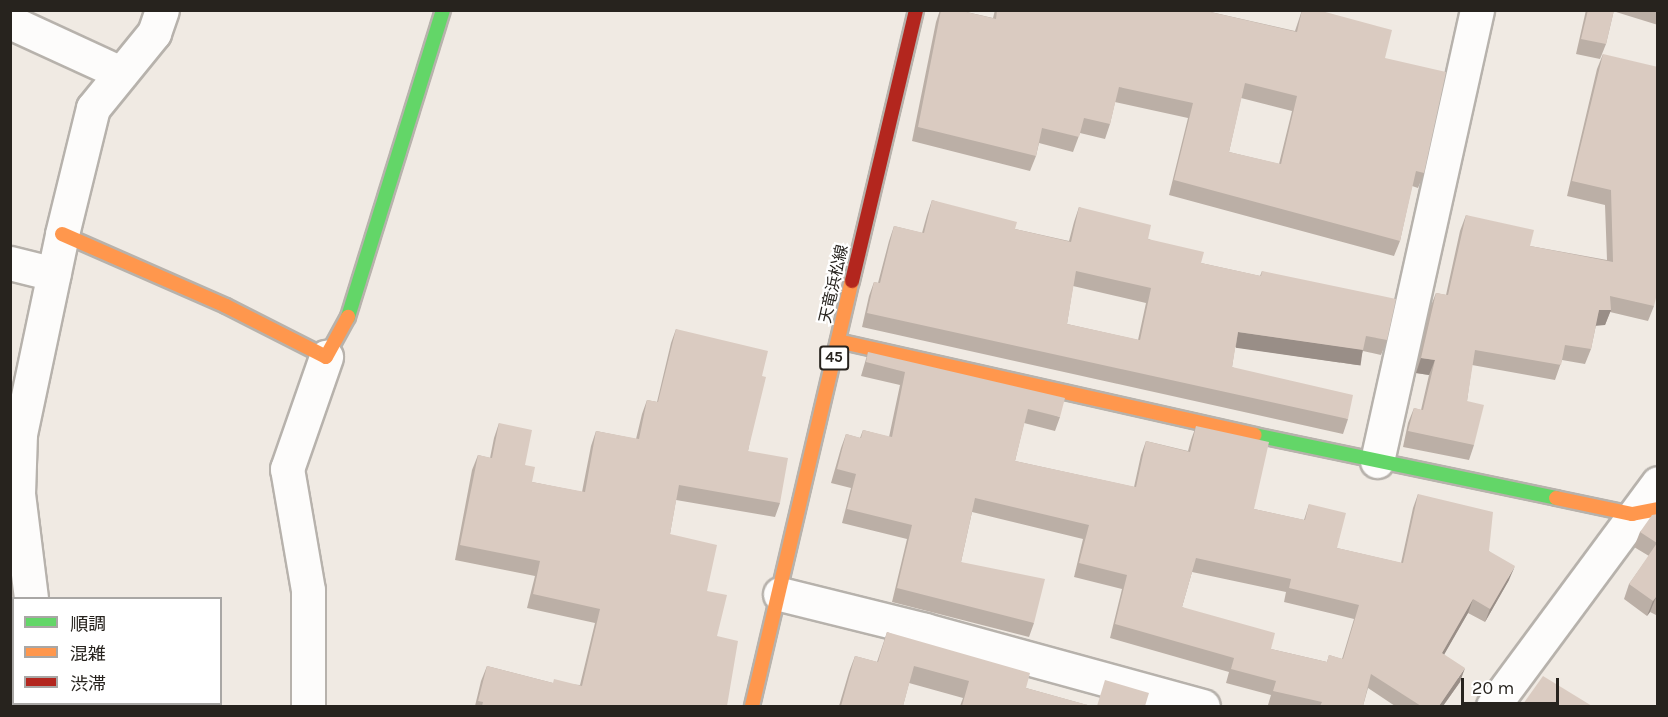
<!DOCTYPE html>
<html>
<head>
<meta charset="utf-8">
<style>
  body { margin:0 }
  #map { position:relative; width:1668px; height:717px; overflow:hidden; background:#f0eae3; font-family:Karla,"Noto Sans JP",sans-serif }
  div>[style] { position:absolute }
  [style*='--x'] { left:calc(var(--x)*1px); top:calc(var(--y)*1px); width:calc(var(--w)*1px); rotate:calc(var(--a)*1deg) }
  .roads { filter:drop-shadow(2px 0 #b7b2ac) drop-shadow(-2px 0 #b7b2ac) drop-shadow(0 2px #b7b2ac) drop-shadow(0 -2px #b7b2ac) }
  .street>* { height:33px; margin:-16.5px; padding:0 16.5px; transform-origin:16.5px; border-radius:16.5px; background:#fdfcfb }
  .fast>* { height:14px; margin:-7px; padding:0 7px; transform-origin:7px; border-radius:7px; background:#63d668 }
  .slow>* { height:14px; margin:-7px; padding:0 7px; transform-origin:7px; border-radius:7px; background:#ff974d }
  .jam>* { height:14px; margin:-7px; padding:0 7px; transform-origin:7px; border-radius:7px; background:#b3261e }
  .wall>* { inset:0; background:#bbafa6 }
  .shaded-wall>* { inset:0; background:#998e87; transform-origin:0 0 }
  .building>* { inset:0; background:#dacbc1 }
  span { translate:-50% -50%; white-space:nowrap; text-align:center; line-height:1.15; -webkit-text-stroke:4.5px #fff; paint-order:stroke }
  .shield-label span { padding:2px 4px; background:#fff; border:2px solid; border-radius:4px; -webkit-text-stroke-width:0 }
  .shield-label { font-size:15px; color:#27231e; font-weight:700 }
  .street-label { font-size:16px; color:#27231e }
  .frame { position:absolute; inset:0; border:12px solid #27231e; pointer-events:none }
  .legend { position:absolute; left:12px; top:597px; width:210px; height:108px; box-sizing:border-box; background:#fff; border:2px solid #a9a7a5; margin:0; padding:8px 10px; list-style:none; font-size:18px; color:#27231e }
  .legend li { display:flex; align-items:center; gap:12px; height:30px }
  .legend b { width:30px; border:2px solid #a9a7a5 }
  .scale { position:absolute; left:1461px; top:678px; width:98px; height:27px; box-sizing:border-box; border:3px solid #27231e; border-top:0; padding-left:8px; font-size:18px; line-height:21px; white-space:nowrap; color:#27231e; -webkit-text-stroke:4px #fff; paint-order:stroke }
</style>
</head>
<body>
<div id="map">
  <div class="roads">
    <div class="street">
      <i style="--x:10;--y:22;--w:122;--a:24.7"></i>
      <i style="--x:10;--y:263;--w:45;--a:14"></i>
      <i style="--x:1377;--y:461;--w:462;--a:-77.5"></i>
      <i style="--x:780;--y:594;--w:149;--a:13.9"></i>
      <i style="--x:925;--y:630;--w:288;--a:15.3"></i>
      <i style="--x:31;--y:598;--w:105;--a:-97.1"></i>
      <i style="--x:18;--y:494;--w:60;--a:-88.1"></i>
      <i style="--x:20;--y:434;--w:204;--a:-78.1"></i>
      <i style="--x:62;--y:234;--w:130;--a:-76.2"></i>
      <i style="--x:93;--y:108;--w:97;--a:-50.9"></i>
      <i style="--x:154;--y:33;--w:24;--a:-71"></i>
      <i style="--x:20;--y:704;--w:10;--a:11"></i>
      <i style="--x:308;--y:706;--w:116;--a:-90"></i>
      <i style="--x:308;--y:590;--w:123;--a:-99.8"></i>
      <i style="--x:287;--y:469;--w:119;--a:-70.8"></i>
      <i style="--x:1493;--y:706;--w:277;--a:-53.5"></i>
    </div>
    <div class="fast">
      <i style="--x:348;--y:317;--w:321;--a:-72.8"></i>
      <i style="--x:1255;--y:435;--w:308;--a:11.8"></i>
    </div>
    <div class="slow">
      <i style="--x:62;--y:234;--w:179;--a:23.7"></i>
      <i style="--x:226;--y:306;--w:112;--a:27"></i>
      <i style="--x:326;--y:357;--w:46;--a:-61.2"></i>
      <i style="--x:838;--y:341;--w:427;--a:12.7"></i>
      <i style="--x:1556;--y:498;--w:78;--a:11.9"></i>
      <i style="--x:1632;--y:514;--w:26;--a:-11"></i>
      <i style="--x:752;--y:706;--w:437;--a:-76.8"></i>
    </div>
    <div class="jam">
      <i style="--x:852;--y:281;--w:278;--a:-76.7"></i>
    </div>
  </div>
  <div class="wall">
    <i style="clip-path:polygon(evenodd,940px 10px,958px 10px,993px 18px,995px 10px,1202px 10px,1295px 31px,1302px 10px,1385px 58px,1424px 173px,1418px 188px,1412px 186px,1400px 241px,1394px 256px,1169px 195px,1188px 118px,1115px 102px,1110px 124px,1105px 139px,1080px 133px,1073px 152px,1039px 143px,1036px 156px,1030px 171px,912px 141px,936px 22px,940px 10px,1241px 98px,1292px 111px,1279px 164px,1229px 152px,1241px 98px)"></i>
    <i style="clip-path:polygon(1586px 10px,1614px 10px,1606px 44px,1600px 59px,1576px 54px)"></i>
    <i style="clip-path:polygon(1616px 10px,1658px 10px,1658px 25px,1616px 12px)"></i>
    <i style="clip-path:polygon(1603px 54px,1654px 306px,1648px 321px,1610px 312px,1605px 325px,1596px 325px,1591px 349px,1585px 364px,1562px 360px,1555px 380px,1472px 365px,1467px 401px,1474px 445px,1469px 460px,1403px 447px,1408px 423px,1414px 408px,1421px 410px,1429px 375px,1416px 373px,1430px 308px,1436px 293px,1446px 295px,1460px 231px,1466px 215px,1530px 246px,1607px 260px,1605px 205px,1567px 196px,1597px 69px)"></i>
    <i style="clip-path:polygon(evenodd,932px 200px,1015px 229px,1069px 241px,1074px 222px,1079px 207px,1201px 263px,1260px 276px,1262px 271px,1387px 340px,1381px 355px,1363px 351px,1357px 365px,1235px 347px,1232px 367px,1348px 419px,1343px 434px,862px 327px,869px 296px,874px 282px,878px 283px,889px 241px,894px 226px,922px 233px,927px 215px,932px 200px,1073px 286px,1146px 303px,1138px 340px,1067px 324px,1073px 286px)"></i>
    <i style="clip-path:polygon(676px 329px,762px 376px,748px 451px,780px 503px,775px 517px,676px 500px,670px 534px,707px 591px,717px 636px,727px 706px,475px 706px,481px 681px,487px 666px,553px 683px,580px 685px,595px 623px,527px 608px,535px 576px,455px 560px,472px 470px,478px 455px,490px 458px,494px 438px,499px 423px,525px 465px,532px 482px,582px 492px,591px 446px,596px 431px,636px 439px,642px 414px,647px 400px,657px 402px,671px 343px)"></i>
    <i style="clip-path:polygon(evenodd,868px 352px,1060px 417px,1055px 431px,1024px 423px,1015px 461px,1134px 487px,1141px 455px,1146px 441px,1188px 451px,1191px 440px,1196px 426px,1254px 509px,1304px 520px,1309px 504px,1337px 548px,1401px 563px,1413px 508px,1418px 494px,1489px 551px,1509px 580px,1485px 622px,1468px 613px,1444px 654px,1460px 682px,1443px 706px,1395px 706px,1368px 688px,1363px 706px,1275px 706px,1268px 705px,1271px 695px,1226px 683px,1229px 672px,1110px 638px,1122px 589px,1074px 577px,1083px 539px,972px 512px,961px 562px,1034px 623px,1029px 637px,892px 602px,907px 539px,842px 523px,851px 488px,831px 483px,841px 448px,846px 434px,860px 438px,863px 430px,889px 437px,900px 385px,861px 376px,868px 352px,1192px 572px,1286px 592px,1284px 602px,1354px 619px,1342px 659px,1329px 655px,1327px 662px,1271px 649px,1182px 607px,1192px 572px)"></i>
    <i style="clip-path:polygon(1658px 514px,1658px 616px,1650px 612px,1647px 616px,1624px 599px,1629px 584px,1649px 556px,1634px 547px,1640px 532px)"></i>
    <i style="clip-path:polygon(887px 632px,1026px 688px,1091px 706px,960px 706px,963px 698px,909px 683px,903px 706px,839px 706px,849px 672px,855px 656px,877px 662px)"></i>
  </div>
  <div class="shaded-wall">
    <i style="clip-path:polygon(1599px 310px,1611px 310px,1605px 325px,1594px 326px)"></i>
    <i style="left:1238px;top:332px;width:126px;height:16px;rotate:8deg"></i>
    <i style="clip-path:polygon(1421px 358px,1435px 360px,1429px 375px,1416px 373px)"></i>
    <i style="clip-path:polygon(1515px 566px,1509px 580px,1485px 622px,1490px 609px)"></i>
    <i style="clip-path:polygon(1656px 597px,1650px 612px,1647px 616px,1653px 601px)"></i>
    <i style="clip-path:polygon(1473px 599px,1468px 613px,1437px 667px,1442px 653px)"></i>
    <i style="clip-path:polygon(1465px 668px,1460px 682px,1443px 706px,1439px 706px)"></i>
  </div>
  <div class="building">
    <i style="clip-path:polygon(evenodd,941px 10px,958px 10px,996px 19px,997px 10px,1202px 10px,1297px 32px,1302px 10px,1318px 10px,1392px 30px,1385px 58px,1446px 72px,1424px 173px,1416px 171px,1400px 241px,1174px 180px,1193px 103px,1119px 87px,1110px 124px,1084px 118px,1079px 137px,1042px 128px,1036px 156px,918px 127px,941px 10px,1245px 83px,1297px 96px,1281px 164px,1229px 152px,1245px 83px)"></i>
    <i style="clip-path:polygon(1588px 10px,1614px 10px,1606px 44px,1581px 39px)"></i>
    <i style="clip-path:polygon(1603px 54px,1658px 67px,1658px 290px,1654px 306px,1610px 296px,1611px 310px,1599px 310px,1591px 349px,1565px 345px,1561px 365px,1475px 350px,1467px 401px,1484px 405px,1474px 445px,1408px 431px,1414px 408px,1423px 410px,1435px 360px,1421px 358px,1436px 293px,1448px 295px,1466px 215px,1534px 230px,1530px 246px,1613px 262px,1611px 190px,1572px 181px)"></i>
    <i style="clip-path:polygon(evenodd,932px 200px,1017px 222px,1015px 229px,1071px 242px,1079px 207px,1151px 225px,1148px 239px,1204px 252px,1201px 263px,1261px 276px,1262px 271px,1396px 299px,1387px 340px,1366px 336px,1363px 350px,1238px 332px,1232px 367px,1353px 395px,1348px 419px,867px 313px,874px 282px,880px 283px,894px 226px,924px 233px,932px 200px,1076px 271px,1151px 288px,1140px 340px,1067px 324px,1076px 271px)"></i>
    <i style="clip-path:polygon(676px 329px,768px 351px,762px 376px,766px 377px,748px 451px,788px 458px,780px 503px,679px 485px,670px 534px,717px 545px,707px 591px,727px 595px,717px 636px,738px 641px,727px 706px,482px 706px,483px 702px,478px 701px,487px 666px,553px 683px,554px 679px,582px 686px,600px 609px,533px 594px,540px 561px,460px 545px,478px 455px,492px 458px,499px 423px,532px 430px,525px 465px,535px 467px,532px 482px,585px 492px,596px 431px,639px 439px,647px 400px,658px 402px)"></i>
    <i style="clip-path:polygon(evenodd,868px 352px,1065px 398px,1060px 417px,1028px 409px,1015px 461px,1136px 487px,1146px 441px,1190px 452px,1196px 426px,1269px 442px,1254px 509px,1305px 520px,1309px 504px,1346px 513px,1337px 548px,1403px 563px,1418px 494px,1493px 512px,1489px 551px,1515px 566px,1490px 609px,1473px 599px,1442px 653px,1465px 668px,1439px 706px,1421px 706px,1371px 674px,1363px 706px,1320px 706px,1322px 702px,1273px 691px,1276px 681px,1231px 669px,1234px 658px,1115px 624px,1127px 575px,1079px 563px,1089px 525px,975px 498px,961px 562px,1045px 579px,1034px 623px,897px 588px,912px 525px,847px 509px,856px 474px,837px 469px,846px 434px,861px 438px,863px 430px,892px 437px,905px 372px,866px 362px,868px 352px,1196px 558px,1291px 579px,1289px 588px,1359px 605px,1343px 659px,1329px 655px,1327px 662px,1271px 649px,1275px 633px,1182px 607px,1196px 558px)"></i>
    <i style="clip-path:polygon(1658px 514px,1658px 598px,1656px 597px,1653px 601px,1629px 584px,1657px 543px,1640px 532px,1652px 515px)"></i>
    <i style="clip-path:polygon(887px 632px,1030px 673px,1026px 688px,1091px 706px,962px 706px,969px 681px,914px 666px,903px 706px,841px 706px,855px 656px,878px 662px)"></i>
    <i style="clip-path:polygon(1543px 676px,1592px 706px,1526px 706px,1523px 704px)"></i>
    <i style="clip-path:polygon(1105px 680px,1149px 693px,1145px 706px,1097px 706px)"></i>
  </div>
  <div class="shield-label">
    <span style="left:834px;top:358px">45</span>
  </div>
  <div class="street-label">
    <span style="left:834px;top:284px;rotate:-77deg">天竜浜松線</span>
  </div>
  <div class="frame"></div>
  <ul class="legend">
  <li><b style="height:8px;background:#63d668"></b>順調</li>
  <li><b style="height:8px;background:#ff974d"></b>混雑</li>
  <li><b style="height:8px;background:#b3261e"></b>渋滞</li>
  </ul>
  <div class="scale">20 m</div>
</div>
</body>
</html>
